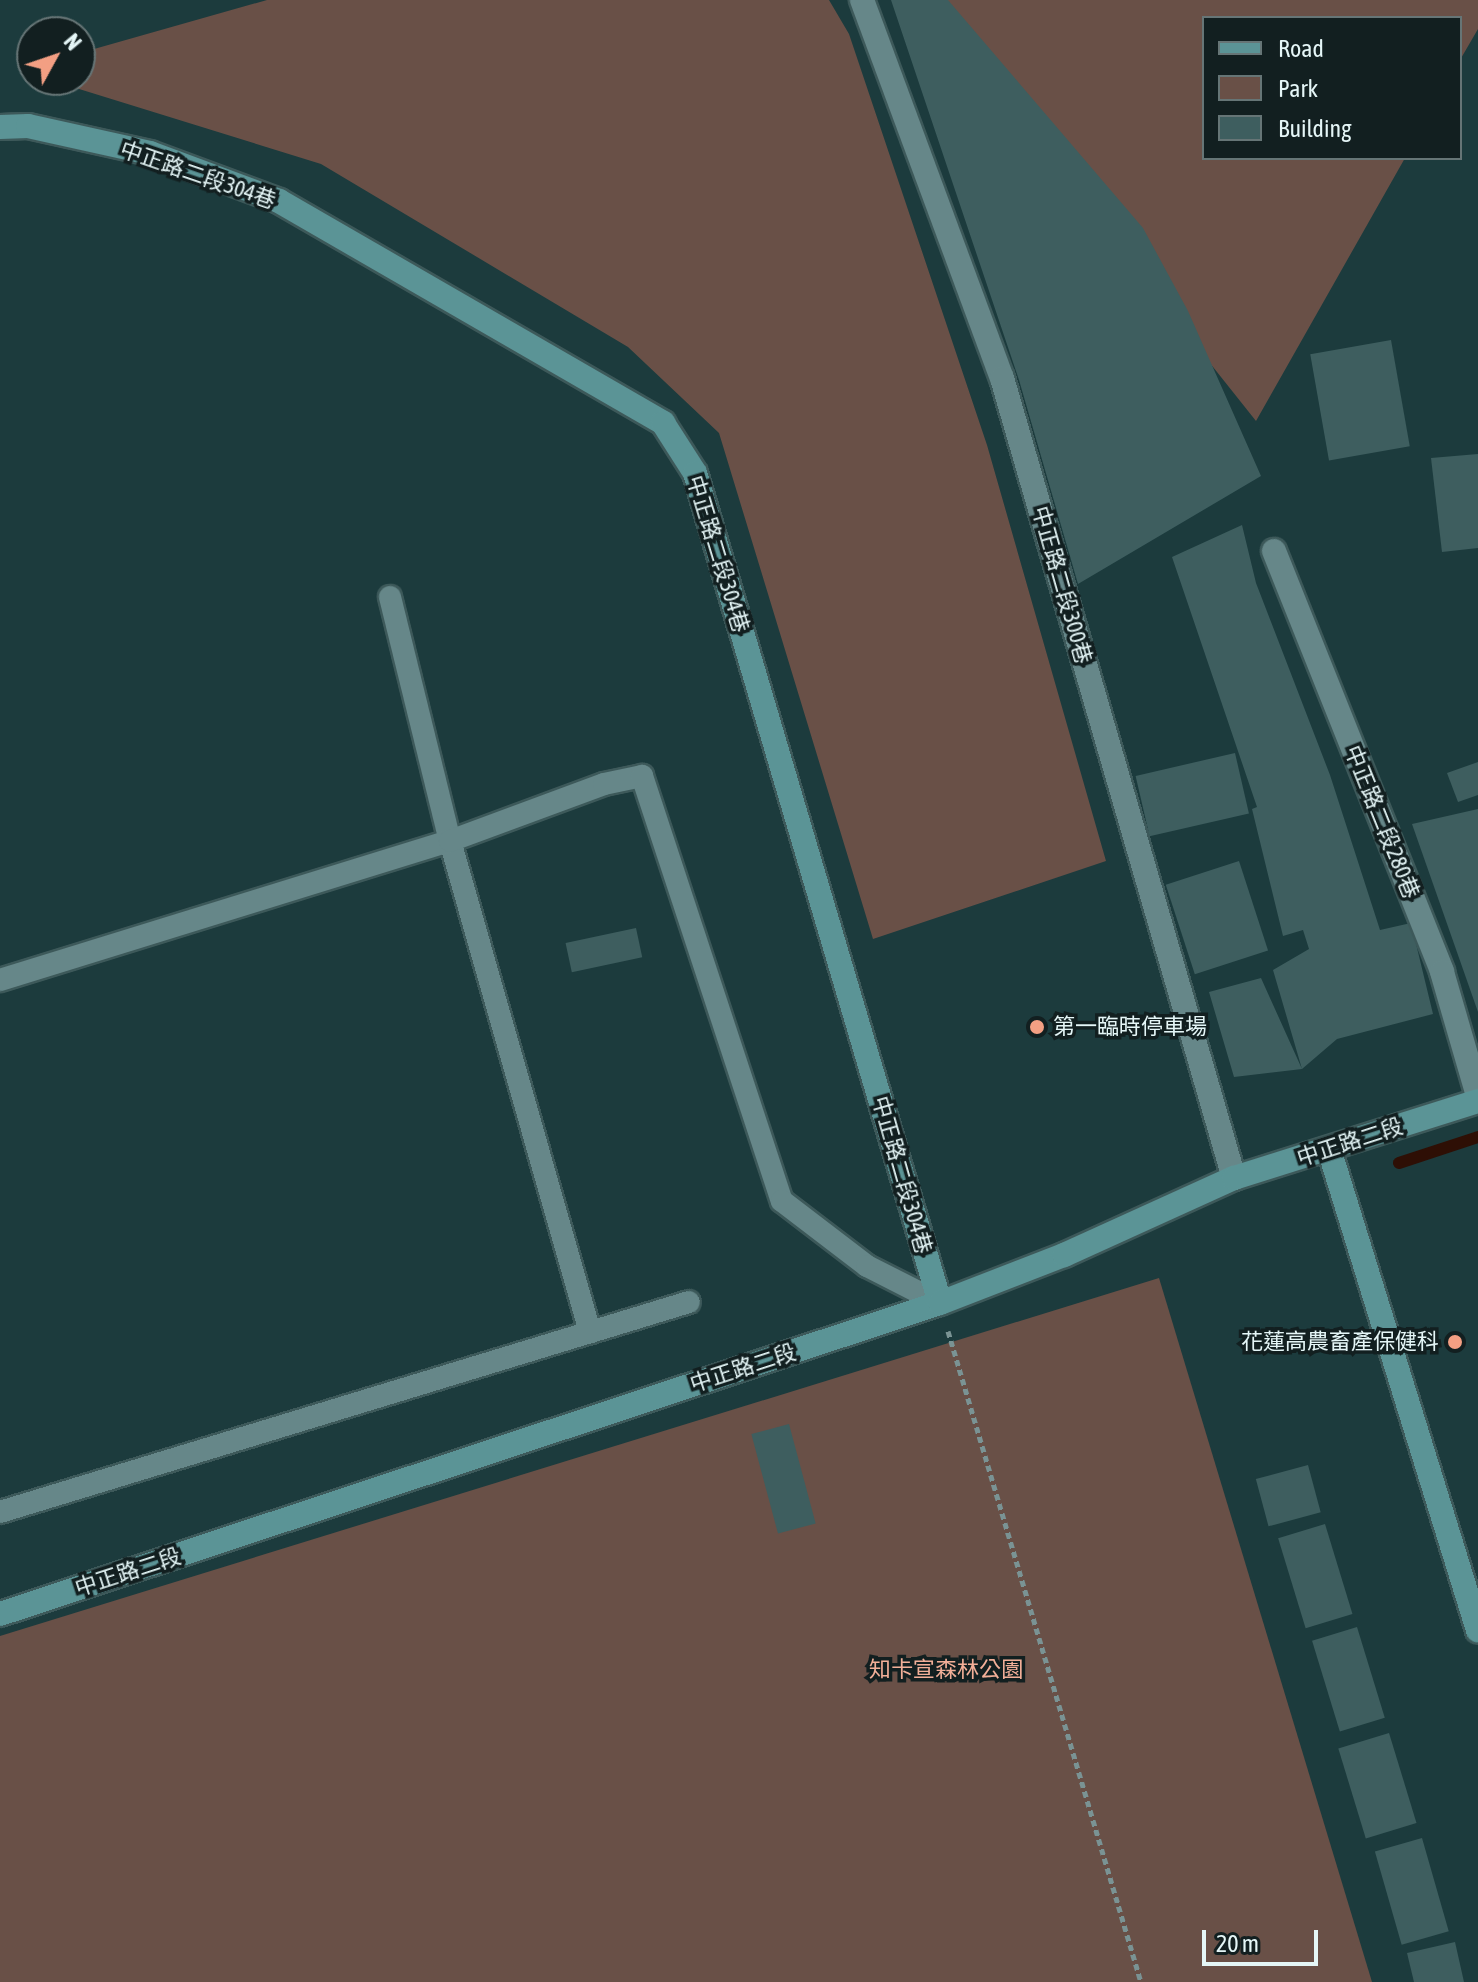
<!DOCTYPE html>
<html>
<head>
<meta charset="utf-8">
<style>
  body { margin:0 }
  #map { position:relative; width:1478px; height:1982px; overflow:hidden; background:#1c3b3d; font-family:"Asap Condensed","Noto Sans TC",sans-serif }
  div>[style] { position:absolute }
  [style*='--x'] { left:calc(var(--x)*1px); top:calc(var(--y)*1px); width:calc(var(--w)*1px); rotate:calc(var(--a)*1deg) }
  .green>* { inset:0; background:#695047 }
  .stream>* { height:12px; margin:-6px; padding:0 6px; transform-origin:6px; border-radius:6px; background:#2e0f05 }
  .building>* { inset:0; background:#3e5e5f; transform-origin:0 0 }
  .path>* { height:5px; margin-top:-2.5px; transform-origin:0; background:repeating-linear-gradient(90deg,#7a9394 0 6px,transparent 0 10px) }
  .roads { filter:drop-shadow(2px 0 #3d595a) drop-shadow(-2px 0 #3d595a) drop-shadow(0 2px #3d595a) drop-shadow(0 -2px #3d595a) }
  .lane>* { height:22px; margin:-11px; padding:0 11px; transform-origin:11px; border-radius:11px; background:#668789 }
  .street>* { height:24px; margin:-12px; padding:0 12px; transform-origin:12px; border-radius:12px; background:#668789 }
  .secondary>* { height:24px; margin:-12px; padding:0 12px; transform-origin:12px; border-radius:12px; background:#5b9496 }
  .dots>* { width:22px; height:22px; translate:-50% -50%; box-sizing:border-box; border:4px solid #121f20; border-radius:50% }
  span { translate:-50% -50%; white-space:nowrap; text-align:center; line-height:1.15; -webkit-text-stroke:7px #121f20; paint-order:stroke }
  .street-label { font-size:22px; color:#e5f6f7 }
  .poi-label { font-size:22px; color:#e5f6f7 }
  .left { translate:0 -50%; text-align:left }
  .right { translate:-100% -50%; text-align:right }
  .park-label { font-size:22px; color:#f2af98 }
  .legend { position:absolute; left:1202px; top:16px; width:260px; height:144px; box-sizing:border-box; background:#121f20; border:2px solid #667576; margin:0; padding:10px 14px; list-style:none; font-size:24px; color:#e5f6f7 }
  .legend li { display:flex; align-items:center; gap:16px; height:40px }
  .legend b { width:40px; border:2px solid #667576 }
  .north { position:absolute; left:16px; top:16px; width:80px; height:80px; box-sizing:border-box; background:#121f20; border:2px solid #667576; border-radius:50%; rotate:50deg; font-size:22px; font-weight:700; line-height:32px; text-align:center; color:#e5f6f7 }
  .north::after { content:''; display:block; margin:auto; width:28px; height:36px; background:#f39f83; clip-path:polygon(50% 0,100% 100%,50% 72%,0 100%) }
  .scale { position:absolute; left:1202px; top:1930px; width:116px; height:36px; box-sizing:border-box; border:4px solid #e5f6f7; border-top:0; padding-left:10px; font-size:24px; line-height:28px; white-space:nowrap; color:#e5f6f7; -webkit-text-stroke:6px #121f20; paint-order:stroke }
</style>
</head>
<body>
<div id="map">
  <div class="green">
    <i style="clip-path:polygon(267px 0,829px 0,849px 34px,987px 445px,1106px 861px,873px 939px,719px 433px,628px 347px,321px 164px,50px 80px,80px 80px,80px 53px)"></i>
    <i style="clip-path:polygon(921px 0,1478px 0,1478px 29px,1460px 60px,1460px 18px,1204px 18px,1204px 158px,1405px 158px,1256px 421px)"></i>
    <i style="clip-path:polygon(1159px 1278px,1372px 1982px,0 1982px,0 1636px)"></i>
  </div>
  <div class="stream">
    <i style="--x:1399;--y:1163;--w:83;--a:-18.2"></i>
  </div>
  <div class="building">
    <i style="clip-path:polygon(891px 0,948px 0,1143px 228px,1188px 311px,1261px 476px,1078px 584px,1019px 380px)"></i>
    <i style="left:1391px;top:340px;width:108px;height:82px;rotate:80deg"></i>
    <i style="clip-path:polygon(1478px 454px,1478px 548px,1442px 552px,1431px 458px)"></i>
    <i style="clip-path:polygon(1242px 525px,1256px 583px,1330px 775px,1380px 930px,1411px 923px,1433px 1014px,1337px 1039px,1302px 1069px,1234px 1077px,1209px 992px,1261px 978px,1302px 1069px,1273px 970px,1309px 949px,1303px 930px,1283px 936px,1252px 809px,1257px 807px,1172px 557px)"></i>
    <i style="left:1235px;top:753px;width:62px;height:102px;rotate:77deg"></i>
    <i style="clip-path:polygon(1478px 762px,1478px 795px,1458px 802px,1447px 773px)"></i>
    <i style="clip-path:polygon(1478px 809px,1478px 1012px,1412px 824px)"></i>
    <i style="left:1239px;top:861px;width:94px;height:77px;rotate:72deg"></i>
    <i style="left:636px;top:928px;width:30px;height:72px;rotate:78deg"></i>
    <i style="left:789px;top:1424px;width:103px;height:39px;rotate:75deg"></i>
    <i style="left:1308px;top:1465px;width:49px;height:54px;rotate:75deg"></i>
    <i style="left:1325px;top:1524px;width:94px;height:49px;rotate:73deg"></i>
    <i style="left:1357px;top:1627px;width:95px;height:47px;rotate:73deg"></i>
    <i style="left:1389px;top:1733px;width:94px;height:53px;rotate:73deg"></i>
    <i style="left:1422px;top:1838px;width:97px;height:49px;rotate:74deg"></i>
    <i style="clip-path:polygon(1455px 1942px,1464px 1982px,1414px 1982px,1407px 1953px)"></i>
  </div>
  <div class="path">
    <i style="--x:948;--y:1331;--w:679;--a:73.49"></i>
  </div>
  <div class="roads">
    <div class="lane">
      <i style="--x:390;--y:597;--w:251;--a:76.2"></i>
      <i style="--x:450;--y:841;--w:511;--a:74.09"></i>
      <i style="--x:0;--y:980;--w:471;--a:-17.2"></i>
      <i style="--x:450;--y:841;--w:164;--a:-20.3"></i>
      <i style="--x:604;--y:784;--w:39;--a:-12"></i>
      <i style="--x:642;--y:776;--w:447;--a:71.8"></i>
      <i style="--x:782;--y:1201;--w:107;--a:37.4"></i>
      <i style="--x:867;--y:1266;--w:82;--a:26.9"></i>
      <i style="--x:0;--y:1512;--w:720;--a:-16.95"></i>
    </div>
    <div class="street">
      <i style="--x:862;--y:0;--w:403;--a:69.7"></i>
      <i style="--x:1002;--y:378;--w:833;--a:73.83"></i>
      <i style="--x:1274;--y:551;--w:453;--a:68.2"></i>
      <i style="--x:1442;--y:972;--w:129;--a:73.8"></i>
    </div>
    <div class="secondary">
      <i style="--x:0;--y:127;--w:28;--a:-2"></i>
      <i style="--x:28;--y:126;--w:125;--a:12.5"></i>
      <i style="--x:150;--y:153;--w:138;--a:20.4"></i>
      <i style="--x:279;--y:201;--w:444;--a:30"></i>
      <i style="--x:663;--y:423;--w:59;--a:57.4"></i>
      <i style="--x:695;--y:473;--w:865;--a:73.55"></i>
      <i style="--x:1329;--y:1149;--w:504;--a:72.79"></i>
      <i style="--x:0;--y:1614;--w:990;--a:-18.31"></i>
      <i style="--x:940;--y:1303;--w:133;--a:-21.2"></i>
      <i style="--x:1064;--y:1255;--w:187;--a:-24.4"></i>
      <i style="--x:1234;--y:1178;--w:256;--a:-17.5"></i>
    </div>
  </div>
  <div class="dots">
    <i style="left:1037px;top:1027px;background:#f39f83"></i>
    <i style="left:1455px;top:1342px;background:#f39f83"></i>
  </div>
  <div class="street-label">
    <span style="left:198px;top:175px;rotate:19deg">中正路二段304巷</span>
    <span style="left:718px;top:554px;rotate:73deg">中正路二段304巷</span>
    <span style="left:1062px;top:585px;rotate:74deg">中正路二段300巷</span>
    <span style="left:1382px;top:822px;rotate:68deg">中正路二段280巷</span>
    <span style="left:1350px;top:1142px;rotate:-18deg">中正路二段</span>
    <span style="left:902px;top:1175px;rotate:74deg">中正路二段304巷</span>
    <span style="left:743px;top:1368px;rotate:-18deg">中正路二段</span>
    <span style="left:128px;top:1572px;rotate:-18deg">中正路二段</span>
  </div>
  <div class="poi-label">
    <span class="left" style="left:1053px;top:1027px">第一臨時停車場</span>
    <span class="right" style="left:1439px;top:1342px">花蓮高農畜產保健科</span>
  </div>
  <div class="park-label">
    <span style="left:946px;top:1670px">知卡宣森林公園</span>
  </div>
  <ul class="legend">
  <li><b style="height:10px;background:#5b9496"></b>Road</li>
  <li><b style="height:22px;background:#695047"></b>Park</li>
  <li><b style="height:22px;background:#3e5e5f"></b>Building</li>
  </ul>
  <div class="north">N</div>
  <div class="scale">20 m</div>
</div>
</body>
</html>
